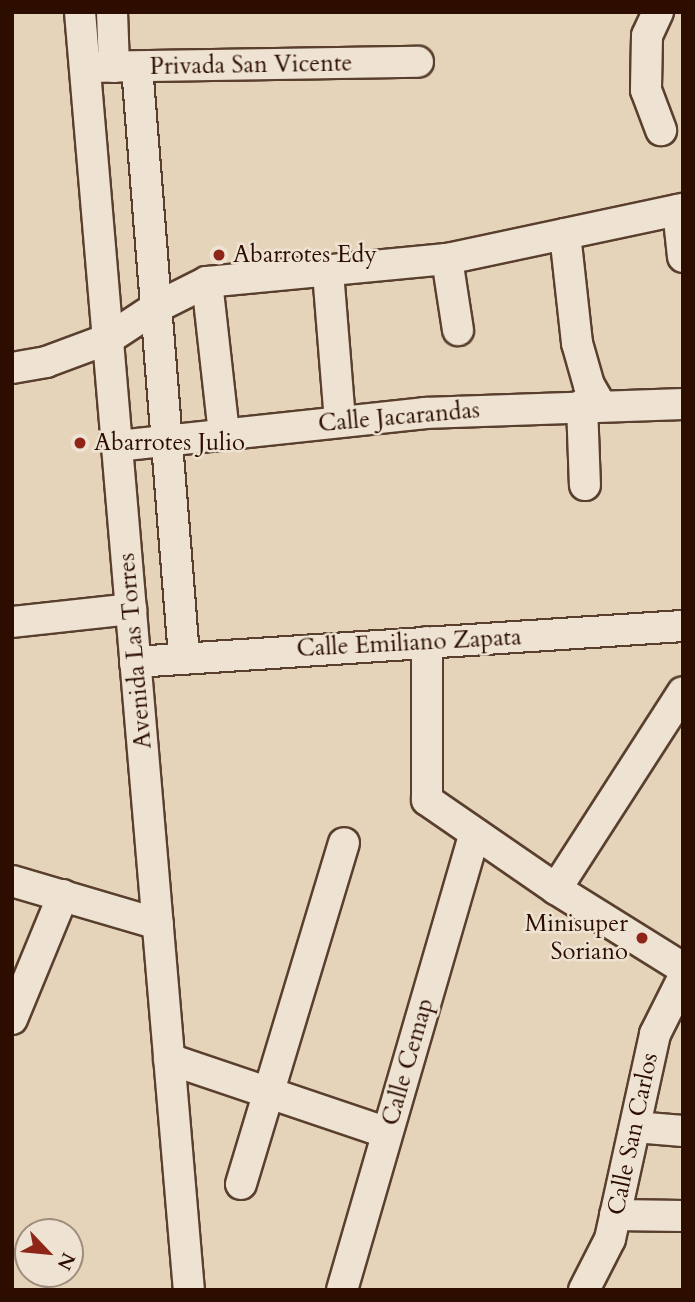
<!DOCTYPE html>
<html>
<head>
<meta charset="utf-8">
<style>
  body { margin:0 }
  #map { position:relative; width:695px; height:1302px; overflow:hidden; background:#e5d4b9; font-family:Cardo,serif }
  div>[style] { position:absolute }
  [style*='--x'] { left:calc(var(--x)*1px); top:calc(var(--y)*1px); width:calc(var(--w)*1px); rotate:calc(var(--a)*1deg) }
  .roads { filter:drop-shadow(2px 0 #5a3f2e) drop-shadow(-2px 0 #5a3f2e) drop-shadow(0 2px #5a3f2e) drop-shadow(0 -2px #5a3f2e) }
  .minor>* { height:30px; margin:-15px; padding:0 15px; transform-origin:15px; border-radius:15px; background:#eee3d2 }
  .dots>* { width:19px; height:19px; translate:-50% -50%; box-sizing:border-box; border:4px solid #eee3d2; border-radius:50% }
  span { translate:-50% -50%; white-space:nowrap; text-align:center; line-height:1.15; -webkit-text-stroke:5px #eee3d2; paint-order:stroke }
  .street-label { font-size:24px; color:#2c0d00 }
  .poi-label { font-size:24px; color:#2c0d00 }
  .left { translate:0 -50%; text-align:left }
  .right { translate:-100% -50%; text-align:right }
  .frame { position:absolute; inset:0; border:14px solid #2c0d00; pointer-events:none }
  .north { position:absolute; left:14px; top:1218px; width:70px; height:70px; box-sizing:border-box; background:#eee3d2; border:2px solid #a08d7e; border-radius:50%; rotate:116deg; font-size:19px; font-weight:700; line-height:28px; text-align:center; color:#2c0d00 }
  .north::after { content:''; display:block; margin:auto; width:24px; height:32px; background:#8f2418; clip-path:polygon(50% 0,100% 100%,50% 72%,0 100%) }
</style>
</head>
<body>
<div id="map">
  <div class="roads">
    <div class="minor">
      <i style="--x:80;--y:12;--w:1283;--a:85.13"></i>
      <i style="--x:112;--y:12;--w:55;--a:87.9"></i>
      <i style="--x:658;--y:12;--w:26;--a:115"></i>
      <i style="--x:647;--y:36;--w:54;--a:91.1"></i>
      <i style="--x:646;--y:90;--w:43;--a:69.4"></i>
      <i style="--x:85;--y:67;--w:333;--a:-0.9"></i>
      <i style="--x:137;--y:67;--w:591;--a:85.44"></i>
      <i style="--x:678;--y:210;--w:47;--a:83.9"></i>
      <i style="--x:565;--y:234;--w:110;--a:83.7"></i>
      <i style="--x:577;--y:343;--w:44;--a:74.1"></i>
      <i style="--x:589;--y:385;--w:22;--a:60"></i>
      <i style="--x:447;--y:259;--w:72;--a:81.2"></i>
      <i style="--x:328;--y:272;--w:150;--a:85.4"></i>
      <i style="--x:207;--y:282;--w:153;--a:83.6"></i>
      <i style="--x:12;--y:368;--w:35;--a:-10"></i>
      <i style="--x:46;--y:362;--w:66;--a:-20.4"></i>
      <i style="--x:108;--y:339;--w:56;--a:-33.4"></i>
      <i style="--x:155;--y:308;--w:58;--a:-26.6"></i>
      <i style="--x:207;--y:282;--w:241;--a:-5.5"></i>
      <i style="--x:447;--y:259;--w:241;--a:-12"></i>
      <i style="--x:582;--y:405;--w:80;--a:87.9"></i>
      <i style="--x:117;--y:446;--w:310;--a:-6.1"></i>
      <i style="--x:425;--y:413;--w:258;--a:-2"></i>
      <i style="--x:12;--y:622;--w:120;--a:-6.2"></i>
      <i style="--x:427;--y:642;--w:158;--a:90"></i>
      <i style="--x:427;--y:800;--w:157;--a:34.6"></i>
      <i style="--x:556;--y:889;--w:150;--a:31.9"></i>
      <i style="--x:135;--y:662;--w:549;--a:-3.76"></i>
      <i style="--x:12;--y:881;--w:152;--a:16.4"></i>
      <i style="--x:556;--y:889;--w:234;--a:-57.2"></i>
      <i style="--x:12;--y:1019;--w:134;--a:-67.6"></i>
      <i style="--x:169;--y:1059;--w:230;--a:18.7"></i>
      <i style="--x:635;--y:1127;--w:48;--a:4.8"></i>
      <i style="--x:241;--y:1184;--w:356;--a:-73.2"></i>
      <i style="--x:615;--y:1215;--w:68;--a:0.8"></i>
      <i style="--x:342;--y:1290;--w:474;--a:-73.8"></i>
      <i style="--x:584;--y:1290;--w:57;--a:-63"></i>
      <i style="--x:610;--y:1239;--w:210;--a:-77.6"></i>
      <i style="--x:655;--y:1034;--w:63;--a:-63.4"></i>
    </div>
  </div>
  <div class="dots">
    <i style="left:219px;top:255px;background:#8f2418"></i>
    <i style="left:80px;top:443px;background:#8f2418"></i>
    <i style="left:642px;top:938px;background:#8f2418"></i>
  </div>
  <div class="street-label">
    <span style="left:251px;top:65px;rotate:-1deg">Privada San Vicente</span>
    <span style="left:399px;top:417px;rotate:-5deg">Calle Jacarandas</span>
    <span style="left:409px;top:643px;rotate:-3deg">Calle Emiliano Zapata</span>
    <span style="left:135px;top:651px;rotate:-95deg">Avenida Las Torres</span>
    <span style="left:408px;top:1062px;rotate:-74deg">Calle Cemap</span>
    <span style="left:633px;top:1134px;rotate:-78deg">Calle San Carlos</span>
  </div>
  <div class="poi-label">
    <span class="left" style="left:233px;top:255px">Abarrotes Edy</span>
    <span class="left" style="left:94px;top:443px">Abarrotes Julio</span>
    <span class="right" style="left:628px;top:938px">Minisuper<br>Soriano</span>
  </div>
  <div class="frame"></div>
  <div class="north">N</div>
</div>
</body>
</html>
